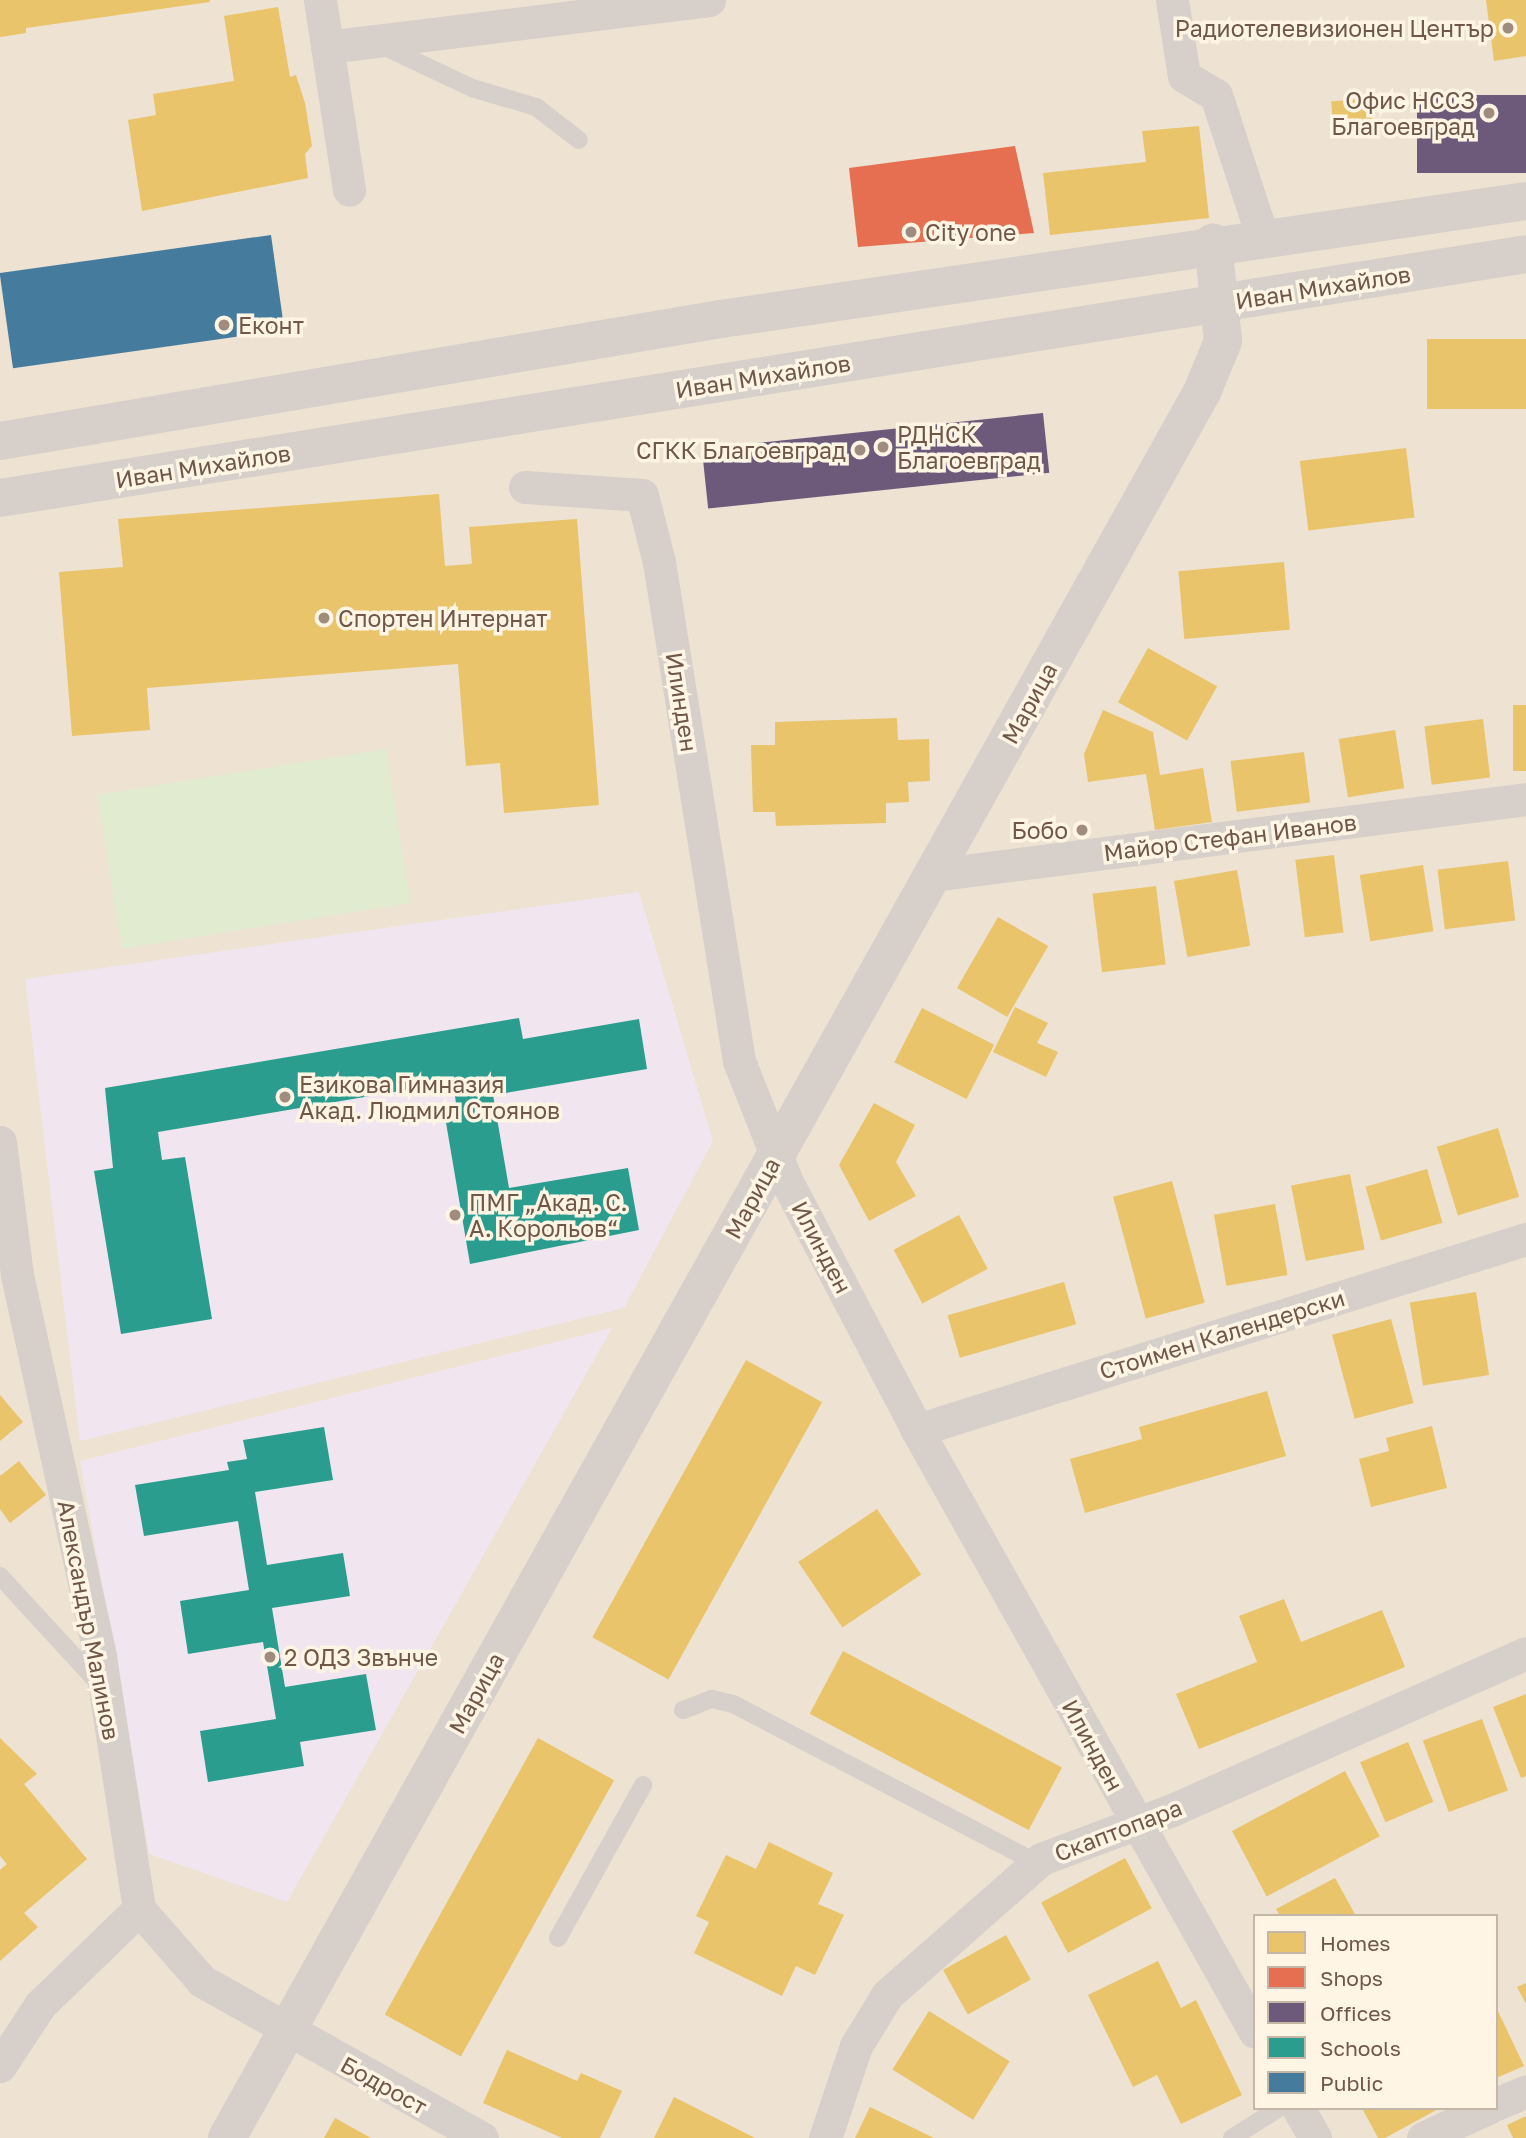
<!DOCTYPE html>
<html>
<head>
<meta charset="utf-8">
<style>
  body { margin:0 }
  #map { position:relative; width:1526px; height:2138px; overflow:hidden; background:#f5efe5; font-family:"Golos Text",sans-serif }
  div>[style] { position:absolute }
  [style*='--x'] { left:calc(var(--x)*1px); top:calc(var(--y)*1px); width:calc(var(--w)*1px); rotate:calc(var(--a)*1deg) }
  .residential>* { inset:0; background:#eee2d2 }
  .education>* { inset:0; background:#f1e5ef }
  .green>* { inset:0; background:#e0ebd0; transform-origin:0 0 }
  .homes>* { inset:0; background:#e9c46a; transform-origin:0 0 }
  .shops>* { inset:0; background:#e76f51 }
  .offices>* { inset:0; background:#6d597a; transform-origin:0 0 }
  .schools>* { inset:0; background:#2a9d8f }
  .public>* { inset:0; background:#457b9d; transform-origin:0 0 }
  .service>* { height:18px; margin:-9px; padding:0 9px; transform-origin:9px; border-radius:9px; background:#d7cfc9 }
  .minor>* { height:33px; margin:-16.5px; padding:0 16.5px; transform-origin:16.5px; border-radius:16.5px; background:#d7cfc9 }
  .tertiary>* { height:38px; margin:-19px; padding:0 19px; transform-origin:19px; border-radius:19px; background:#d7cfc9 }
  .dots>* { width:19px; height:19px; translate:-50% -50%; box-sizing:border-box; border:4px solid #fef5e5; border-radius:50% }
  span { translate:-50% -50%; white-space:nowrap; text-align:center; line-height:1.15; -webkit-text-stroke:7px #fef5e5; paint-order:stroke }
  .poi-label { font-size:23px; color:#705748 }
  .right { translate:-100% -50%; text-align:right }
  .left { translate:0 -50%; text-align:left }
  .street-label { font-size:23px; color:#705748 }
  .legend { position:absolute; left:1253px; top:1914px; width:245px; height:196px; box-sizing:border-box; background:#fef5e5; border:2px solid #c5b6a6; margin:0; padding:9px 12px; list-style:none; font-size:21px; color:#705748 }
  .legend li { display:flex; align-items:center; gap:14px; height:35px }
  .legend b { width:35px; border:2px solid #c5b6a6 }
</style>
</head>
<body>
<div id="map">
  <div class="residential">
    <i style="clip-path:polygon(evenodd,0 0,1526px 0,1526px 2138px,0 2138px,0 0,1255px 1916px,1496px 1916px,1496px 2108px,1255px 2108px,1255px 1916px)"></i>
  </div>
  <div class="education">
    <i style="clip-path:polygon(639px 892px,713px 1141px,624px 1308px,80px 1441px,25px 979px)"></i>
    <i style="clip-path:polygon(612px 1328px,287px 1902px,149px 1854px,80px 1461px)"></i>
  </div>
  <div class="green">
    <i style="left:386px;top:749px;width:156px;height:292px;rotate:81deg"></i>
  </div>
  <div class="homes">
    <i style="clip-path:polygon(0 0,210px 0,210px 2px,26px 28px,26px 33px,0 37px)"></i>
    <i style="clip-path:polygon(1486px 0,1526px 0,1526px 56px,1494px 61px)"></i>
    <i style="clip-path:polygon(278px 7px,290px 77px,296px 75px,305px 103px,312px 146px,305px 154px,308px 178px,142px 211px,128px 120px,156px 115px,153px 94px,234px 81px,224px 16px)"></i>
    <i style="left:1371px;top:98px;width:21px;height:40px;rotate:85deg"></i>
    <i style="clip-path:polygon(1199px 126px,1209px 218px,1050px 235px,1043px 173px,1146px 162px,1142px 131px)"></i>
    <i style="left:1526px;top:339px;width:70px;height:99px;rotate:90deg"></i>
    <i style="left:1406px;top:448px;width:70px;height:107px;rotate:83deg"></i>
    <i style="clip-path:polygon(439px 494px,445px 566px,472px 564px,469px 527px,577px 519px,599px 805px,504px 813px,500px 763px,466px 766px,458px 664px,147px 688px,150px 730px,72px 736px,59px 572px,123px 567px,118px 519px)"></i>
    <i style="left:1284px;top:562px;width:68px;height:106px;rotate:85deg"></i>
    <i style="left:1148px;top:648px;width:79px;height:62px;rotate:29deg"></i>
    <i style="left:1513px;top:705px;width:13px;height:66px"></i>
    <i style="clip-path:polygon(1103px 710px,1153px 732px,1160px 775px,1203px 768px,1212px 822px,1155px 830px,1146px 774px,1088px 782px,1084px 754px)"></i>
    <i style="clip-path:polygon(897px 718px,898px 740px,929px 739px,930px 781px,908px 782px,909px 802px,886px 803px,886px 823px,776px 826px,775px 812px,753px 812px,751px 745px,775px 745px,775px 722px)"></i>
    <i style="left:1483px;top:719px;width:59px;height:59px;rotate:83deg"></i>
    <i style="left:1395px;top:730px;width:59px;height:57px;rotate:81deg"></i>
    <i style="left:1304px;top:752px;width:51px;height:74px;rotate:83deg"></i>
    <i style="left:1334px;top:855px;width:78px;height:39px;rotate:83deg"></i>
    <i style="left:1508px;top:861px;width:60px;height:71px;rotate:83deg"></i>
    <i style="left:1423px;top:865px;width:67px;height:64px;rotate:81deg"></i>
    <i style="left:1237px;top:870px;width:77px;height:64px;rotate:80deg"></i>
    <i style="left:1156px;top:886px;width:79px;height:64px;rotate:83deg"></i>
    <i style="left:998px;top:917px;width:58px;height:82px;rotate:30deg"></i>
    <i style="clip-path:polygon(1015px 1007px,1048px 1023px,1037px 1043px,1058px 1052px,1046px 1077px,993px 1052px)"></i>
    <i style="left:922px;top:1008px;width:81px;height:61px;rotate:27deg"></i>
    <i style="clip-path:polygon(874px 1103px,915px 1125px,896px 1162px,916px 1196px,869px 1221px,839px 1165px)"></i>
    <i style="left:1498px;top:1128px;width:72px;height:64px;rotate:73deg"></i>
    <i style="left:1427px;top:1169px;width:56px;height:64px;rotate:74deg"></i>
    <i style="left:1350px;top:1174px;width:77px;height:60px;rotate:79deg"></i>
    <i style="left:1172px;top:1181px;width:126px;height:61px;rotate:75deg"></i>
    <i style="left:1275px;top:1204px;width:72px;height:62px;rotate:80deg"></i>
    <i style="left:959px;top:1215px;width:61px;height:74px;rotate:62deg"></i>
    <i style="left:1064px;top:1282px;width:44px;height:121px;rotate:74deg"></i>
    <i style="left:1476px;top:1292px;width:84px;height:67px;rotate:81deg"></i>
    <i style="left:1391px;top:1319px;width:87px;height:61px;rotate:75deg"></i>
    <i style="left:746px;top:1360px;width:87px;height:317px;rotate:29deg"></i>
    <i style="clip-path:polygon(1267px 1391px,1286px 1456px,1085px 1513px,1070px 1459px,1142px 1439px,1139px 1427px)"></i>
    <i style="clip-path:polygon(0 1395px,23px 1422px,0 1441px)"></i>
    <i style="clip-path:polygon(1432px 1426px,1447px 1488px,1371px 1507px,1359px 1459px,1389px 1451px,1386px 1438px)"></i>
    <i style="clip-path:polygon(19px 1461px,46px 1495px,10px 1523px,0 1509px,0 1476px)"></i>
    <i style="left:877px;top:1509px;width:79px;height:95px;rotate:56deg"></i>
    <i style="clip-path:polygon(1284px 1599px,1301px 1642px,1382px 1610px,1405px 1667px,1199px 1749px,1176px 1694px,1257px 1662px,1239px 1616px)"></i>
    <i style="left:843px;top:1651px;width:248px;height:71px;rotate:28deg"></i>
    <i style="clip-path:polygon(1526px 1694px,1526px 1776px,1521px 1778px,1493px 1707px)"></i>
    <i style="left:1482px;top:1719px;width:76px;height:63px;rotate:70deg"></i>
    <i style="clip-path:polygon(0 1738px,37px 1774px,24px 1784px,87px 1859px,24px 1913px,38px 1927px,0 1961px,0 1870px,7px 1864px,0 1856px)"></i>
    <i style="left:538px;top:1738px;width:87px;height:316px;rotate:29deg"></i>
    <i style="left:1408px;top:1742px;width:65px;height:52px;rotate:67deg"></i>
    <i style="left:1345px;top:1771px;width:74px;height:128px;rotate:62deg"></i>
    <i style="clip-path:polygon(769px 1842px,833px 1873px,818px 1904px,844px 1915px,815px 1975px,796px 1966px,782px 1996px,694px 1953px,709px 1922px,696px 1916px,726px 1855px,756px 1869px)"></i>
    <i style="left:1125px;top:1858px;width:57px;height:95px;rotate:62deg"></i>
    <i style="clip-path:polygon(1335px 1878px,1356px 1916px,1280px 1916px,1276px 1909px)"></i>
    <i style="left:1006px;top:1935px;width:51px;height:72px;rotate:61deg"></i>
    <i style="clip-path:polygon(1158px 1961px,1181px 2008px,1196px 2000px,1242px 2095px,1181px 2124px,1157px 2075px,1133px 2087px,1088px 1995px)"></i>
    <i style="clip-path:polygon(1526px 1983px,1526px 2004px,1517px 1987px)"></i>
    <i style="clip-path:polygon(1496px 2007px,1524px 2066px,1496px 2078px)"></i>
    <i style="left:929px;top:2011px;width:95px;height:69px;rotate:32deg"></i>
    <i style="clip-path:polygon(507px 2050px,577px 2081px,581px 2073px,622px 2091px,600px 2138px,562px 2138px,483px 2103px)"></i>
    <i style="clip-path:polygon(674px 2097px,755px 2138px,654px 2138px)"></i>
    <i style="clip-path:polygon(870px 2107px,934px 2138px,855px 2138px)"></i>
    <i style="clip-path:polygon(1362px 2108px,1440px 2108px,1385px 2138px,1378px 2138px)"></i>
    <i style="clip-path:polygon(1526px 2116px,1526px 2138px,1513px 2138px,1507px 2125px)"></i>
    <i style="clip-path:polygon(335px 2118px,371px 2138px,324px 2138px)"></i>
  </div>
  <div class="shops">
    <i style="clip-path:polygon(1015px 146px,1034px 233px,858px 247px,849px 168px)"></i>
  </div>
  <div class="offices">
    <i style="left:1526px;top:95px;width:78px;height:109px;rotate:90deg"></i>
    <i style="left:1043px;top:413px;width:60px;height:343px;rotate:84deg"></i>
  </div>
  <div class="schools">
    <i style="clip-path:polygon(519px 1018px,523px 1039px,639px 1019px,647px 1069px,493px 1095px,509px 1188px,628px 1168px,639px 1230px,470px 1264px,443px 1105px,456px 1103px,453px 1082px,158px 1132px,162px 1160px,185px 1157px,212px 1319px,121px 1334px,94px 1171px,113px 1168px,105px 1088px)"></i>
    <i style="clip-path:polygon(324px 1427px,333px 1480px,255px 1492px,267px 1565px,343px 1553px,350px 1596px,272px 1608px,285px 1687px,366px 1674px,376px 1730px,300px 1742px,304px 1766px,208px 1782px,200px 1731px,276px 1719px,263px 1642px,188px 1654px,180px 1601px,249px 1590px,238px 1521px,144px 1536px,135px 1485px,229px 1470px,227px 1462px,247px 1459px,243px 1440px)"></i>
  </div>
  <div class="public">
    <i style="left:271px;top:235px;width:96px;height:274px;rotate:82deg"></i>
  </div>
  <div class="service">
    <i style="--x:381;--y:45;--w:101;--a:25.3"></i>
    <i style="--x:472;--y:88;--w:67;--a:16.5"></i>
    <i style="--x:536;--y:107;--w:54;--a:37.5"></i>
    <i style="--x:0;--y:1576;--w:149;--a:47.4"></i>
    <i style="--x:683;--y:1710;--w:31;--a:-21"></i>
    <i style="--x:712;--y:1699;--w:22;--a:13"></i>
    <i style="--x:733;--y:1704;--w:343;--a:27.6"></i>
    <i style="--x:558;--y:1938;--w:175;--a:-60.9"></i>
    <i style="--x:1232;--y:2138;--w:56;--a:-32.6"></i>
  </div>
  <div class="minor">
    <i style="--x:320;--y:0;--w:192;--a:81.3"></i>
    <i style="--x:1172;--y:0;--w:77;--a:81"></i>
    <i style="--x:1184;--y:76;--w:37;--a:31"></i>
    <i style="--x:1216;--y:95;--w:148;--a:71.9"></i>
    <i style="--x:327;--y:47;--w:385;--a:-7"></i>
    <i style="--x:525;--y:487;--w:117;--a:3.9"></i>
    <i style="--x:642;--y:495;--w:69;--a:75.8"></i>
    <i style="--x:659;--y:562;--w:505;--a:80.89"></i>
    <i style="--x:739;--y:1061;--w:128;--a:68.4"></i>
    <i style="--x:786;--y:1180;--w:282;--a:62.3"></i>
    <i style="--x:917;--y:1430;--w:690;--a:60.69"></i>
    <i style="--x:933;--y:875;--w:598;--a:-7.3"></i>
    <i style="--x:0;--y:1142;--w:134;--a:82.7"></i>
    <i style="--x:17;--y:1275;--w:391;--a:77.7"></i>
    <i style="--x:100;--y:1657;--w:255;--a:81.2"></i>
    <i style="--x:139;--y:1909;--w:96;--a:48.8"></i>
    <i style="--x:202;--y:1981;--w:321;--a:29.3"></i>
    <i style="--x:917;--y:1430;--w:638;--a:-17.41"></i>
    <i style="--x:0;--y:2066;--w:73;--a:-56.7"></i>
    <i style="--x:40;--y:2005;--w:138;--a:-44.1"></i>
    <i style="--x:1496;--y:2104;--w:33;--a:-23"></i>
    <i style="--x:1298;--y:2108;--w:34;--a:60"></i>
    <i style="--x:825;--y:2138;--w:97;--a:-71.4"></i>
    <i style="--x:856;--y:2046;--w:60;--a:-58.7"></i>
    <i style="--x:887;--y:1995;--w:205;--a:-41.4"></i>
    <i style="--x:1041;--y:1859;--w:140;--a:-20.5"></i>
    <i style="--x:1172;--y:1810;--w:387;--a:-23.9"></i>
    <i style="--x:1423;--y:2138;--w:72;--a:-24.8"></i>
  </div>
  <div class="tertiary">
    <i style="--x:0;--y:441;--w:731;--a:-9.6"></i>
    <i style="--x:721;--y:319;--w:814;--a:-8.34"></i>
    <i style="--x:0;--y:498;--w:1545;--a:-9.08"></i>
    <i style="--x:227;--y:2138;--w:2000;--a:-60.82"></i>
    <i style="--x:1202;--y:392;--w:55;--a:-67.6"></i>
    <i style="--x:1223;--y:341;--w:99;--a:-95.8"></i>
  </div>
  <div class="dots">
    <i style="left:1508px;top:28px;background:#9f8c7f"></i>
    <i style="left:1489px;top:113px;background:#9f8c7f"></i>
    <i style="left:911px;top:232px;background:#9f8c7f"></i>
    <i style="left:224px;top:325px;background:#9f8c7f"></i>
    <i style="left:883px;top:447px;background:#9f8c7f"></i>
    <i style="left:860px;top:450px;background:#9f8c7f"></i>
    <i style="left:324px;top:618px;background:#9f8c7f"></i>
    <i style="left:1082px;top:830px;background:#9f8c7f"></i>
    <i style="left:285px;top:1097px;background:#9f8c7f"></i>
    <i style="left:455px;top:1215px;background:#9f8c7f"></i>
    <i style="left:270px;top:1657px;background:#9f8c7f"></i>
  </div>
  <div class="poi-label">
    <span class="right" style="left:1494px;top:28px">Радиотелевизионен Център</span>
    <span class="right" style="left:1475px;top:113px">Офис НССЗ<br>Благоевград</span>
    <span class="left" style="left:925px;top:232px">City one</span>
    <span class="left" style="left:238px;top:325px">Еконт</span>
    <span class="left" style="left:897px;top:447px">РДНСК<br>Благоевград</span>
    <span class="right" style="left:846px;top:450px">СГКК Благоевград</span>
    <span class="left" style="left:338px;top:618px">Спортен Интернат</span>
    <span class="right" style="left:1068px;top:830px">Бобо</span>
    <span class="left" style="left:299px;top:1097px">Езикова Гимназия<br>Акад. Людмил Стоянов</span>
    <span class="left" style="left:469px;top:1215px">ПМГ „Акад. С.<br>А. Корольов“</span>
    <span class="left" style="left:284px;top:1657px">2 ОДЗ Звънче</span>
  </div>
  <div class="street-label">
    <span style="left:1323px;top:287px;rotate:-9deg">Иван Михайлов</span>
    <span style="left:763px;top:376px;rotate:-9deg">Иван Михайлов</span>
    <span style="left:203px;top:466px;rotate:-9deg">Иван Михайлов</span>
    <span style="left:682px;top:702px;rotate:81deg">Илинден</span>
    <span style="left:1029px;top:703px;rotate:-61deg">Марица</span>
    <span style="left:1230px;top:837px;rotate:-7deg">Майор Стефан Иванов</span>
    <span style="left:752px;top:1198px;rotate:-61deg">Марица</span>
    <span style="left:822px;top:1247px;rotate:62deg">Илинден</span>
    <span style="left:1222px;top:1334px;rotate:-17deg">Стоимен Календерски</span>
    <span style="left:89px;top:1620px;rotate:79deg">Александър Малинов</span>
    <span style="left:476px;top:1693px;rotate:-61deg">Марица</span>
    <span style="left:1093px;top:1745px;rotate:61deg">Илинден</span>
    <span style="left:1118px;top:1830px;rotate:-21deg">Скаптопара</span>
    <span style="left:384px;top:2085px;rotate:29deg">Бодрост</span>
  </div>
  <ul class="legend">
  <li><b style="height:19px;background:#e9c46a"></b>Homes</li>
  <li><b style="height:19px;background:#e76f51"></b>Shops</li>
  <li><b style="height:19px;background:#6d597a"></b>Offices</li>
  <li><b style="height:19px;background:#2a9d8f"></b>Schools</li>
  <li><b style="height:19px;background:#457b9d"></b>Public</li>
  </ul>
</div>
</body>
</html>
